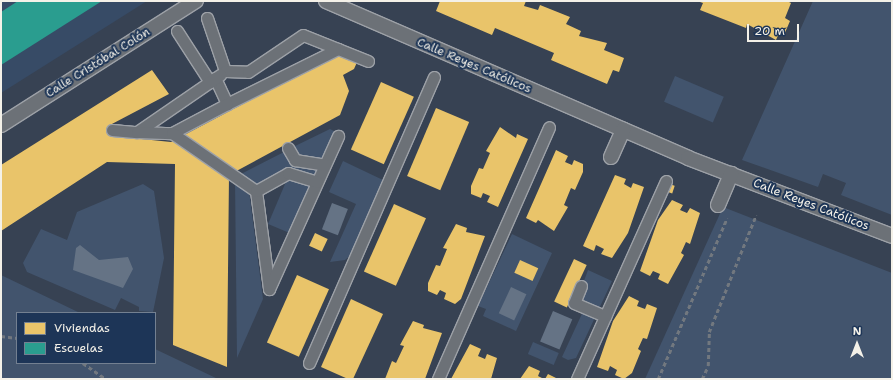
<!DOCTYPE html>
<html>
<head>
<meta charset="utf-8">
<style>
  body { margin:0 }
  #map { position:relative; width:893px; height:380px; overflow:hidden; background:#374253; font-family:"Shantell Sans",sans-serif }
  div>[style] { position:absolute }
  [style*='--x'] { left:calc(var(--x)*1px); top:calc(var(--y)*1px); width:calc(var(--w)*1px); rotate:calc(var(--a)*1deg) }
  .built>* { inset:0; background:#374b66 }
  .green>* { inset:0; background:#42546d; transform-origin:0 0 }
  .water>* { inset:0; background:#657385; transform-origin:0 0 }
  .homes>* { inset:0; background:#e9c46a; transform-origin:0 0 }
  .schools>* { inset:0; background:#2a9d8f }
  .path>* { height:2.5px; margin-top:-1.25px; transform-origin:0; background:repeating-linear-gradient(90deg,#72787f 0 4px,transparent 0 7px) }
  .roads { filter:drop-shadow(1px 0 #9da1a7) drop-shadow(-1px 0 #9da1a7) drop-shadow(0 1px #9da1a7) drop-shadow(0 -1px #9da1a7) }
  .pedestrian>* { height:11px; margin:-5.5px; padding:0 5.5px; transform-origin:5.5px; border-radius:5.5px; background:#6c7177 }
  .minor>* { height:14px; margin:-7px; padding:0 7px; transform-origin:7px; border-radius:7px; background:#6c7177 }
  span { translate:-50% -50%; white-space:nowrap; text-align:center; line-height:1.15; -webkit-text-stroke:4px #1d3557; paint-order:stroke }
  .street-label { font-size:12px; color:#f4f1e8 }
  .frame { position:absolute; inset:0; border:2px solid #f4f1e8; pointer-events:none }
  .legend { position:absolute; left:16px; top:312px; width:140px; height:52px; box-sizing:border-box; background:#1d3557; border:1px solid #738091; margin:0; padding:5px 7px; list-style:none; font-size:12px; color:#f4f1e8 }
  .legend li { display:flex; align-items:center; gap:8px; height:20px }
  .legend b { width:20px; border:1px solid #738091 }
  .north { position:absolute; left:837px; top:324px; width:40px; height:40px; -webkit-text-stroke:3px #1d3557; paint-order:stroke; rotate:0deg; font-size:11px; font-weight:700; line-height:16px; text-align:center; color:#f4f1e8 }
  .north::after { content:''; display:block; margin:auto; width:14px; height:18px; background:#f4f1e8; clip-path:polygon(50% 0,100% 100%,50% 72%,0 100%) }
  .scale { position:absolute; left:747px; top:24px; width:52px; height:18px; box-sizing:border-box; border:2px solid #f4f1e8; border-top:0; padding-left:5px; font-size:12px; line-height:14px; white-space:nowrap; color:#f4f1e8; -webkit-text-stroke:3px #1d3557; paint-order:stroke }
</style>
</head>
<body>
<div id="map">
  <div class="built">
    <i style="clip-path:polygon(1px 1px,147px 1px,1px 93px)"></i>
  </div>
  <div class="green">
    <i style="clip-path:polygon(813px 1px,892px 1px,892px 215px,841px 195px,846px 183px,823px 174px,818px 187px,742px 160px)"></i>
    <i style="left:675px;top:76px;width:53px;height:28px;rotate:23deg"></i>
    <i style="clip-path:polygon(330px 129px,336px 132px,323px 163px,296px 157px,291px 148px)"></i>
    <i style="clip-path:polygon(286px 151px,322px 167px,317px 175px,288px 170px,259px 186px,241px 174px)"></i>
    <i style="clip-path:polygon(343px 161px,383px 180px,352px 254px,345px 260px,330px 262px,356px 204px,329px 192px)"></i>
    <i style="left:288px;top:177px;width:26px;height:51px;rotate:23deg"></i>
    <i style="clip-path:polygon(235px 180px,249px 191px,263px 299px,237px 358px)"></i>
    <i style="clip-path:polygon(143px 184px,154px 191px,164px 258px,153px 312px,139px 311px,139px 307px,121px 298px,115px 310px,27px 272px,23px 263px,41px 229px,67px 240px,77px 212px)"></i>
    <i style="clip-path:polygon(723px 207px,892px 273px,892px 379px,645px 379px)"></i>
    <i style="clip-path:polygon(512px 234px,552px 253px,516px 331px,483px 316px,486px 309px,478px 306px)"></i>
    <i style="clip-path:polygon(588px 270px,612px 281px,576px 358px,568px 360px,562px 357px,586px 305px,577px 300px)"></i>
    <i style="clip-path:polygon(1px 275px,80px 313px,17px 313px,17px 363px,155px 363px,155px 349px,218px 379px,1px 379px)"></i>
    <i style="left:533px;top:342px;width:28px;height:13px;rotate:23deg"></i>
  </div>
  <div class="water">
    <i style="left:332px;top:203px;width:17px;height:28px;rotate:21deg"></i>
    <i style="clip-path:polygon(80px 245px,99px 260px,128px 257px,133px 269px,123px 288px,73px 270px,76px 248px)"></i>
    <i style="left:511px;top:287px;width:17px;height:29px;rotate:25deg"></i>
    <i style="left:553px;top:311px;width:21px;height:33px;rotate:23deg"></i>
  </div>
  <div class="homes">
    <i style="clip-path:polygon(440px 1px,526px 1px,524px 6px,538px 10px,540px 5px,570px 17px,566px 24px,581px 31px,579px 36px,607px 43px,604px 50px,624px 58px,619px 72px,613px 70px,607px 84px,551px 60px,554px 53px,495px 28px,492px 35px,436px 11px)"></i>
    <i style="clip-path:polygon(697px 1px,787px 1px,791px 3px,785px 18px,790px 21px,784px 35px,779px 33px,776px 40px,747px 24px,746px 28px,700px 10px,703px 3px)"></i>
    <i style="clip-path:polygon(339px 53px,358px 60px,354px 69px,343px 75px,349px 91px,340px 115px,229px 175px,227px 367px,173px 345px,175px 164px,107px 162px,1px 231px,1px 165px,152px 70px,169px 94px,110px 125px,112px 136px,171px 142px)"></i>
    <i style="left:381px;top:82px;width:36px;height:74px;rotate:24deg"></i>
    <i style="left:436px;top:108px;width:36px;height:74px;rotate:23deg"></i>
    <i style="clip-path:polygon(500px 127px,516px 138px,517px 134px,528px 139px,498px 207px,487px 202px,490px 196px,483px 193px,481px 198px,471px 194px,471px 186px,479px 168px,483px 169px,490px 153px,486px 151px)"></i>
    <i style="clip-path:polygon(556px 150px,568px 156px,565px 162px,572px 165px,574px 160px,583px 164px,583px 172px,575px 190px,571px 188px,564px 205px,568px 207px,554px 231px,538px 220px,536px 223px,526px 218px)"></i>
    <i style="clip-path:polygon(615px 175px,626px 179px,624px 184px,631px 188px,633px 183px,644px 187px,628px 233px,612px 258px,601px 254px,604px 249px,596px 245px,594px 251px,583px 246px)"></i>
    <i style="left:669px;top:184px;width:6px;height:8px;rotate:18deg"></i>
    <i style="clip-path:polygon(672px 200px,683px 205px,680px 210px,687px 213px,690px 208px,700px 213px,690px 244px,686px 242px,681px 253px,684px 255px,668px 284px,658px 279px,660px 274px,653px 271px,650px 276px,640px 271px,658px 220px)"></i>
    <i style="left:394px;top:204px;width:35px;height:74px;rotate:24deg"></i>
    <i style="clip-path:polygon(456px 224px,467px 228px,466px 232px,485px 236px,461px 299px,455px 304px,444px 299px,446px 293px,440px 290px,437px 295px,428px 291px,428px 283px,436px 265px,440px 266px,447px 249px,443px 248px)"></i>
    <i style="left:315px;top:233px;width:14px;height:14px;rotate:25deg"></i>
    <i style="left:574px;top:259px;width:14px;height:47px;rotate:25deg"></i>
    <i style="left:520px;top:260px;width:20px;height:14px;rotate:24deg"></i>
    <i style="left:297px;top:275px;width:35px;height:74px;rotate:24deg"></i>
    <i style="clip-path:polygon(629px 296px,639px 301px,637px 306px,645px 309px,647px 304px,657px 308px,647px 339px,643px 338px,638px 349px,641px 351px,632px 373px,624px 379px,615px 375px,617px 370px,610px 366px,608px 371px,597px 367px,613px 321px)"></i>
    <i style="clip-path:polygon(351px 299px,383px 314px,353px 379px,348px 379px,321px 367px)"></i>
    <i style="clip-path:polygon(413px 321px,424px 325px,423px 328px,442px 333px,425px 379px,385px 379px,392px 361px,396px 363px,404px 346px,400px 345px)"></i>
    <i style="clip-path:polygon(470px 344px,481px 349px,478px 356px,485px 359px,487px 354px,497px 358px,491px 379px,451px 379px)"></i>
    <i style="clip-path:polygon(529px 366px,540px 371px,538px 376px,544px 379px,520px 379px)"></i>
    <i style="clip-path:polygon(548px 374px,558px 379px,545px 379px)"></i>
  </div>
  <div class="schools">
    <i style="clip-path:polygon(18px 1px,102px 1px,1px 65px,1px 12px)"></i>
  </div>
  <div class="path">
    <i style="--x:1;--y:336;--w:16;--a:7"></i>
    <i style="--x:83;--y:363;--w:28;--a:35"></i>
    <i style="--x:658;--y:379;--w:175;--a:-66.8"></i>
    <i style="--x:702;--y:379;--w:14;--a:-65"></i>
    <i style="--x:708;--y:366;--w:34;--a:-88"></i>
    <i style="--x:709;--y:332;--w:126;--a:-68.1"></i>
  </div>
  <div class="roads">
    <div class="pedestrian">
      <i style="--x:207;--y:18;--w:56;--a:71.2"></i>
      <i style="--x:225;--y:71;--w:23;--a:2"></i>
      <i style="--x:248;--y:72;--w:66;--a:-33.9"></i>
      <i style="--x:303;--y:35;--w:70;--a:21.8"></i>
      <i style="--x:177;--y:31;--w:61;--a:57.1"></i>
      <i style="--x:215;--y:78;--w:29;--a:65"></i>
      <i style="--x:227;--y:104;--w:124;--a:-26.4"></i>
      <i style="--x:112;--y:130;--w:25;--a:5"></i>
      <i style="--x:137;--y:132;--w:101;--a:-34.5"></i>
      <i style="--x:137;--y:132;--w:35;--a:2"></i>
      <i style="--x:172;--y:133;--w:62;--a:-27.8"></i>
      <i style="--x:172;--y:133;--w:102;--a:34.6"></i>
      <i style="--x:256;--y:191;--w:99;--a:82.4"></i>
      <i style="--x:269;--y:289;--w:168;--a:-65.7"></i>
      <i style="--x:288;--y:148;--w:14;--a:60"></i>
      <i style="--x:295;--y:160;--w:30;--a:9"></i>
      <i style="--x:256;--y:191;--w:37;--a:-29"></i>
      <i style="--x:288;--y:173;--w:30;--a:17"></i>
      <i style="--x:581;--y:286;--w:18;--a:112"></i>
      <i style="--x:574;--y:303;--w:34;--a:23"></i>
      <i style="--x:309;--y:363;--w:312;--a:-66.4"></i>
      <i style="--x:438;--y:379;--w:275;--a:-66.2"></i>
      <i style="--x:577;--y:379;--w:217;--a:-65.8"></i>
    </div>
    <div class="minor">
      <i style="--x:326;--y:1;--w:395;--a:23.4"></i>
      <i style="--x:688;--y:158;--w:218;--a:20.9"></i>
      <i style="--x:1;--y:125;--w:231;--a:-32.5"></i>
      <i style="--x:611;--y:157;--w:30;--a:-66"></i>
      <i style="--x:718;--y:205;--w:34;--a:-67"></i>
    </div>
  </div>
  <div class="street-label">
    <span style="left:98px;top:63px;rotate:-32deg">Calle Cristóbal Colón</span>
    <span style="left:474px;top:66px;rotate:23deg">Calle Reyes Católicos</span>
    <span style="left:811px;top:205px;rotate:21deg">Calle Reyes Católicos</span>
  </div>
  <div class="frame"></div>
  <ul class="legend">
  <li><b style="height:11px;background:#e9c46a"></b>Viviendas</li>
  <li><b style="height:11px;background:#2a9d8f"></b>Escuelas</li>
  </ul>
  <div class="north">N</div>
  <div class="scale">20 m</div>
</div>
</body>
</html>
